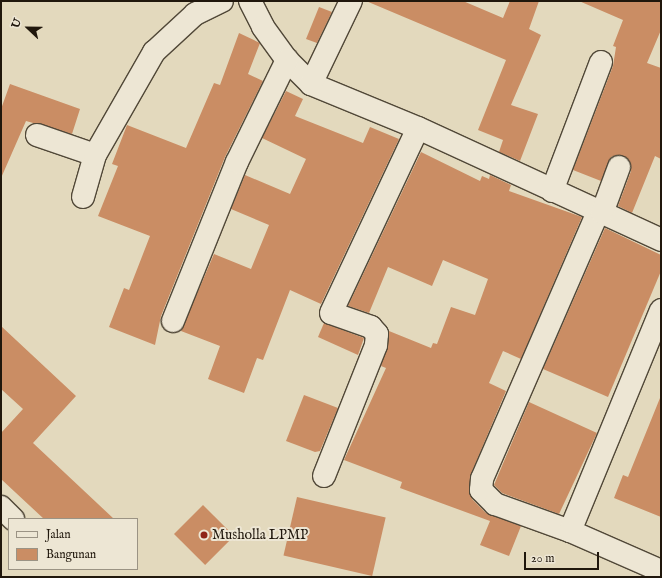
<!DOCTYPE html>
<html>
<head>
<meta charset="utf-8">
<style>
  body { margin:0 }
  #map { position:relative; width:662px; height:578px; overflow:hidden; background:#e3d9bd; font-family:"IM FELL English",serif }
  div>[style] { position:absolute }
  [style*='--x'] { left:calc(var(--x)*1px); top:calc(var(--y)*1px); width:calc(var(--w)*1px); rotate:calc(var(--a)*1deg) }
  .building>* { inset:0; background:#ca8d64; transform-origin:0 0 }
  .roads { filter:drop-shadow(1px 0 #514838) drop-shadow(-1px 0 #514838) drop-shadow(0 1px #514838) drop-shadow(0 -1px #514838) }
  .minor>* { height:22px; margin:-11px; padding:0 11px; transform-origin:11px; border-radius:11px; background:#ede6d4 }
  .dots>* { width:11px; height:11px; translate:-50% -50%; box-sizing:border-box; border:2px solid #ede6d4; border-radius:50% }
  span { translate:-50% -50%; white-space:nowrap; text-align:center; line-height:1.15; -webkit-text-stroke:4px #ede6d4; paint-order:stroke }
  .poi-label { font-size:14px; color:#20170c }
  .left { translate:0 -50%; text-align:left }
  .frame { position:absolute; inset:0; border:2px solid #20170c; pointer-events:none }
  .legend { position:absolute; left:8px; top:518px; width:130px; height:52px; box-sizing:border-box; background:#ede6d4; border:1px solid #9b9384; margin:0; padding:5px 7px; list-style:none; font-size:12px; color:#20170c }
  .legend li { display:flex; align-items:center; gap:8px; height:20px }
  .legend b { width:20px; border:1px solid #9b9384 }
  .north { position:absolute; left:8px; top:8px; width:40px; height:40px; -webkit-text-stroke:3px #ede6d4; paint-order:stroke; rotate:292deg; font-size:11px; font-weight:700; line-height:16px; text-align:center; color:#20170c }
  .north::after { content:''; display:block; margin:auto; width:14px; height:18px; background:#20170c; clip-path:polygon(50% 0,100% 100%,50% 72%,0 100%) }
  .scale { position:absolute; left:524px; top:552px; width:75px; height:18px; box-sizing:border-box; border:2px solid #20170c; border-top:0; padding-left:5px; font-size:12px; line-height:14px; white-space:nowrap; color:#20170c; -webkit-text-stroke:3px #ede6d4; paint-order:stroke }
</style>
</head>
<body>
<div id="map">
  <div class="building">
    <i style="clip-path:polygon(366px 1px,463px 1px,503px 18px,510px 1px,539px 1px,529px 29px,541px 35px,511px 105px,538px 114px,520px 161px,499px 152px,503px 140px,478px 130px,506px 60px)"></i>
    <i style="clip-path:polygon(579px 1px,661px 1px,661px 30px,647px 63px,661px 68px,661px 159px,655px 156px,632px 213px,618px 206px,631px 171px,628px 159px,617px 155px,611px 157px,601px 181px,573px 170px,613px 66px,616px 47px,613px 46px,623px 20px)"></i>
    <i style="clip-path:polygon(319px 7px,332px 12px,317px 43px,306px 39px)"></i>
    <i style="clip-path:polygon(239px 33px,260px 43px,248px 74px,263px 81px,225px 157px,161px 316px,155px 345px,109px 327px,124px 288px,129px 290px,150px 236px,98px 216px,118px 166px,112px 164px,127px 125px,186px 148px,214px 83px,220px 85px)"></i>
    <i style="clip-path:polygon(10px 84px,80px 109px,72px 134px,26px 121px,1px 178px,1px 109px)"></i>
    <i style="clip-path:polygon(286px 91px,303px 99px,295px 116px,363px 143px,370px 127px,399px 139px,321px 304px,290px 290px,263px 360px,257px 358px,244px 393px,208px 379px,220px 346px,181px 331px,214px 254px,251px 269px,269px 225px,231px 209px,245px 175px,290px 194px,306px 159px,262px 138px)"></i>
    <i style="clip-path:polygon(421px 152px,480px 181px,482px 176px,489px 179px,490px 175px,511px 185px,509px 191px,582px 217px,521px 359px,503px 351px,489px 383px,506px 391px,471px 474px,469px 489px,472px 499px,486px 513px,521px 526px,509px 556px,480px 545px,490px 521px,400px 488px,402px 482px,344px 460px,386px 368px,381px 366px,389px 331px,431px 348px,433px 343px,437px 344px,451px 307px,475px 315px,488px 279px,443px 260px,432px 286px,388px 267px,369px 313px,348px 306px)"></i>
    <i style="clip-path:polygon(605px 228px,661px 255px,661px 271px,608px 397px,543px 369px)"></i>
    <i style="clip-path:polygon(324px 323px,364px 338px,358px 355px,318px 337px)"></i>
    <i style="clip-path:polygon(1px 326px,76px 396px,33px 443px,114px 519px,44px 519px,1px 479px,1px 433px,23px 409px,1px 389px)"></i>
    <i style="clip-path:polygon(304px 395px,338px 408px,320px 451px,315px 452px,286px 441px)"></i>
    <i style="clip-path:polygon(660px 398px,661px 398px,661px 517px,614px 498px,623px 475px,628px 477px)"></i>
    <i style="clip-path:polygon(529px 402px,597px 433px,559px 514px,502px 493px,494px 485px)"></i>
    <i style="left:297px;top:497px;width:91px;height:60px;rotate:13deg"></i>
    <i style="left:203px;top:505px;width:44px;height:41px;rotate:45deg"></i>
  </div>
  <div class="roads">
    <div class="minor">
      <i style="--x:250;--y:1;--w:29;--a:63"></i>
      <i style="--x:263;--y:27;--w:41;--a:54"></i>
      <i style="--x:287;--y:60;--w:34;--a:45"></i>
      <i style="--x:311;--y:84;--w:116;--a:22.4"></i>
      <i style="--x:418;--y:128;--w:268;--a:24.7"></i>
      <i style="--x:311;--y:84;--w:92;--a:-64.3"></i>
      <i style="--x:37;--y:135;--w:61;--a:19"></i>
      <i style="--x:552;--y:191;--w:138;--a:-69.2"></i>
      <i style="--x:83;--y:197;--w:44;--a:-74.1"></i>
      <i style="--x:95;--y:155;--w:119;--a:-60.2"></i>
      <i style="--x:154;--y:52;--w:56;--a:-42.8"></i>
      <i style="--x:195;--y:14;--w:30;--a:-26"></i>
      <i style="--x:598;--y:212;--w:291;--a:113.5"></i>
      <i style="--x:482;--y:479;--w:11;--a:95"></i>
      <i style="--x:481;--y:490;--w:20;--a:45"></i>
      <i style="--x:495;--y:504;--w:80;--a:19.8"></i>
      <i style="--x:570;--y:531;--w:99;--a:23.7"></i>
      <i style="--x:602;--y:213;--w:49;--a:-69.7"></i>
      <i style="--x:173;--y:321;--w:171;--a:-68.1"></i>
      <i style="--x:237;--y:162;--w:114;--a:-63.9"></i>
      <i style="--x:324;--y:476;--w:141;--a:-68.3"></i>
      <i style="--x:376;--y:345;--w:11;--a:-85"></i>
      <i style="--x:377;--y:334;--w:9;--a:-131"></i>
      <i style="--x:371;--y:327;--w:42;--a:-160.7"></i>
      <i style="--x:331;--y:313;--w:204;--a:-64.8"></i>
      <i style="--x:1;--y:507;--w:17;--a:45"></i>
      <i style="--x:570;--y:531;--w:239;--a:-67.6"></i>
    </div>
  </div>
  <div class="dots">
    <i style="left:204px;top:535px;background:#8f2418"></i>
  </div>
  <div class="poi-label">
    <span class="left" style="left:212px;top:535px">Musholla LPMP</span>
  </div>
  <div class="frame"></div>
  <ul class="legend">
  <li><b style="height:5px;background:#ede6d4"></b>Jalan</li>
  <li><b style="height:11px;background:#ca8d64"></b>Bangunan</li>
  </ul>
  <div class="north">U</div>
  <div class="scale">20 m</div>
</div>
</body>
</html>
